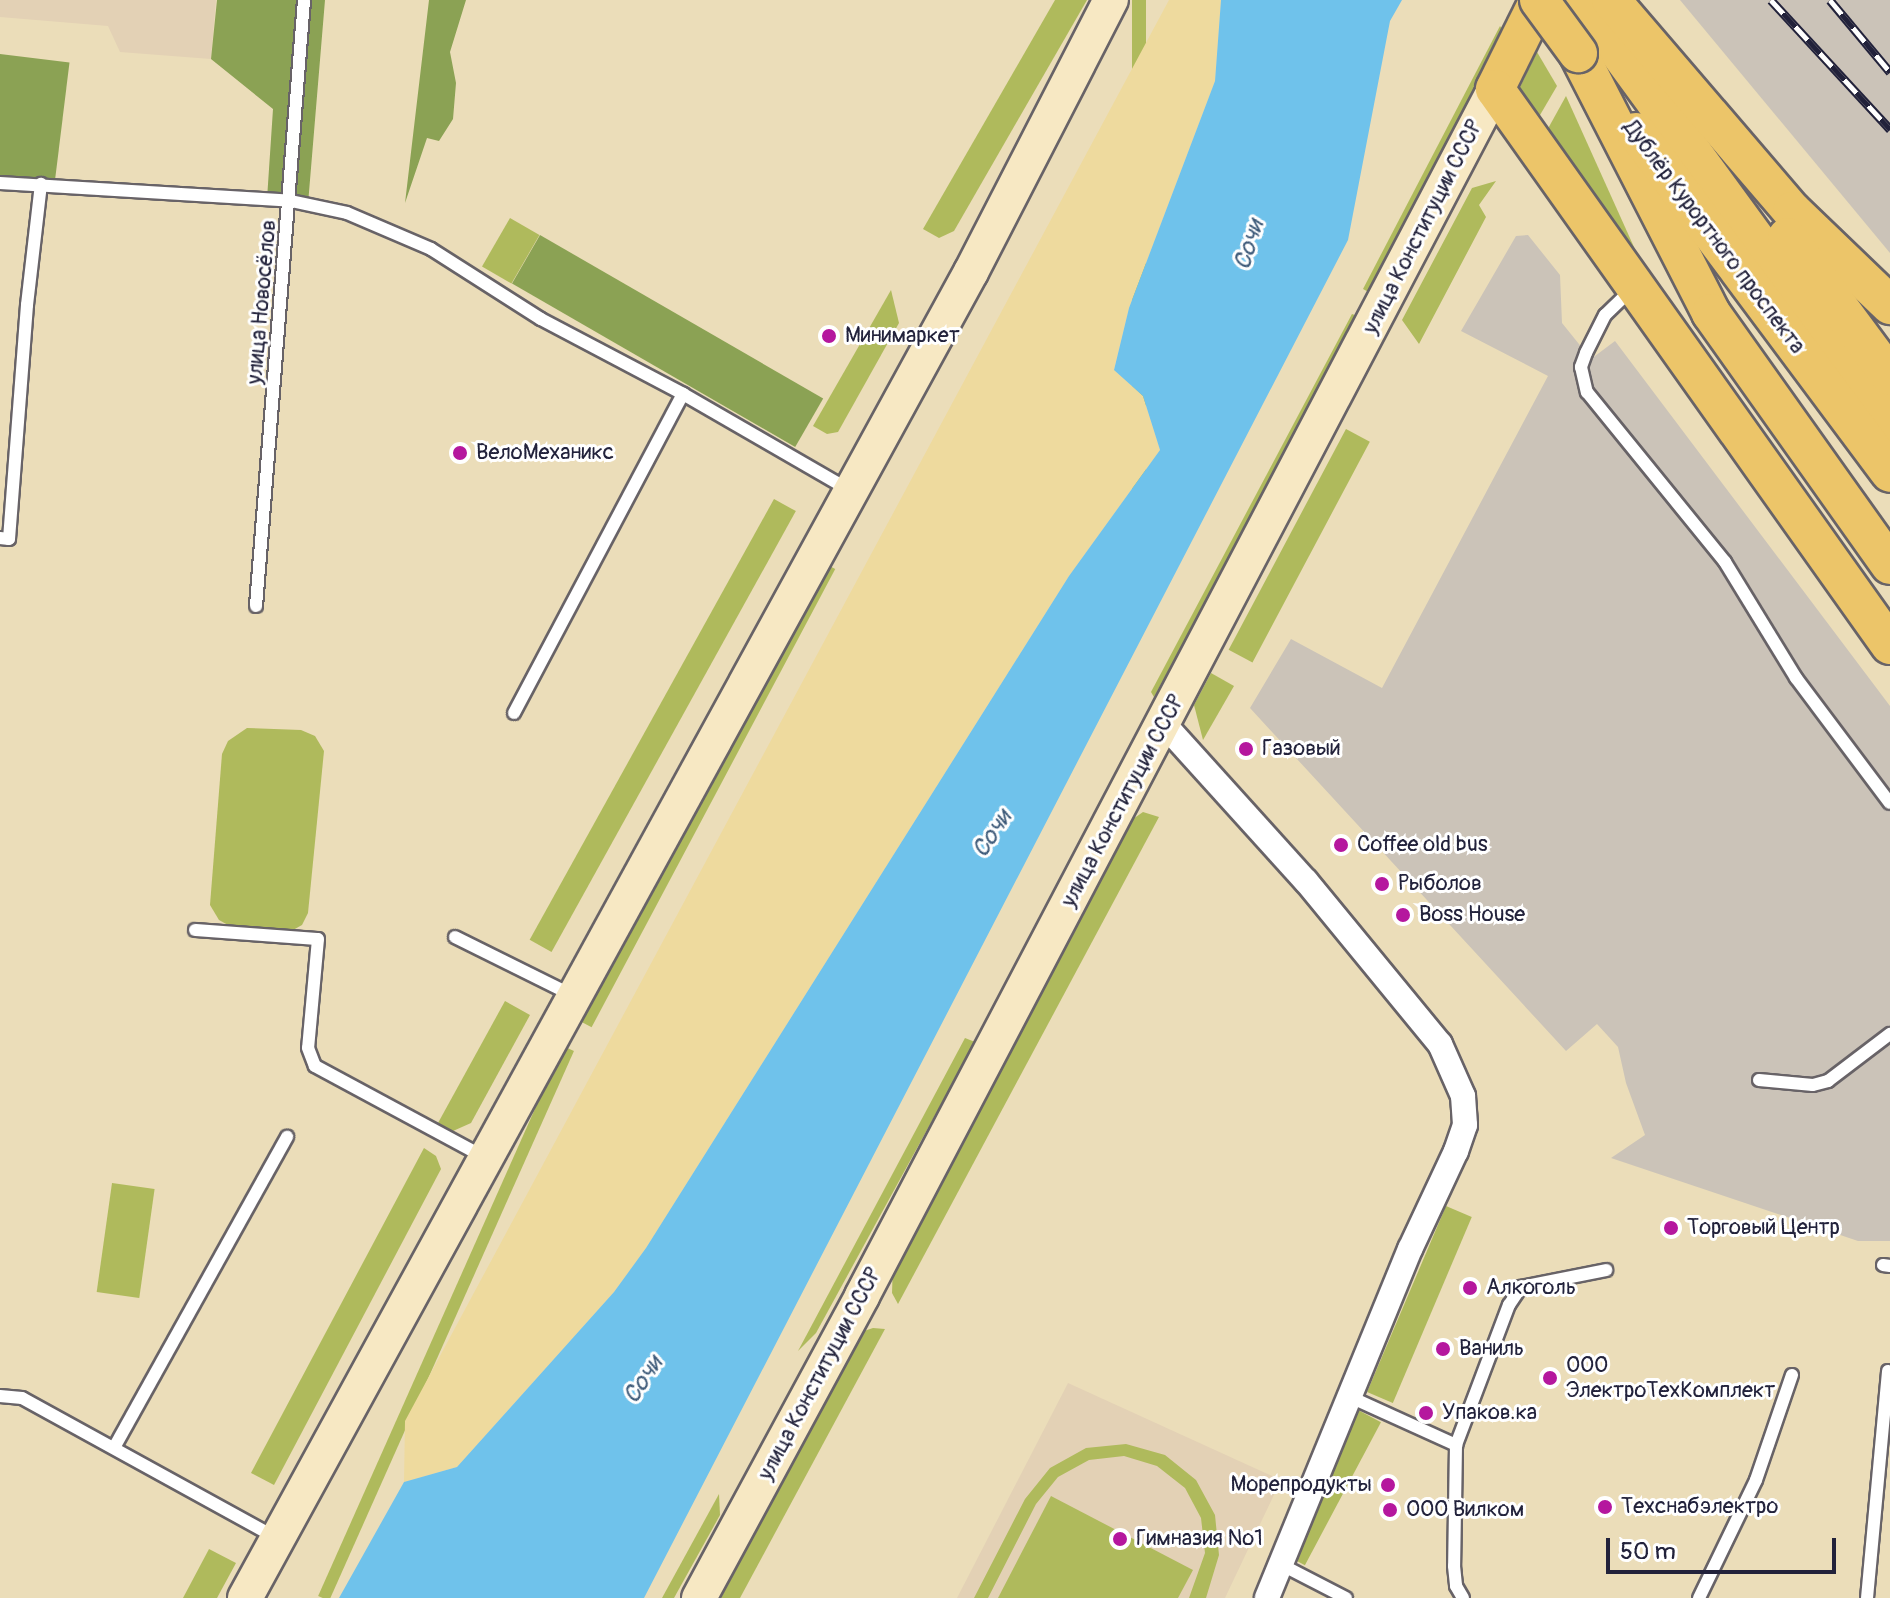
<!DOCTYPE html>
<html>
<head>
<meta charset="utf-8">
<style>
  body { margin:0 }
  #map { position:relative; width:1890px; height:1598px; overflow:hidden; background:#ebddb9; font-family:Pangolin,sans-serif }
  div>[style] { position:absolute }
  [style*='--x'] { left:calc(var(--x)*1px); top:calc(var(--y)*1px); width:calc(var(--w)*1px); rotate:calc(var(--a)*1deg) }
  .built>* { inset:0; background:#e3d1b5 }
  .industrial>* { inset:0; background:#cbc3b8 }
  .green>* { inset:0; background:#afba5c; transform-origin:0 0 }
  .forest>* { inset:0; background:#8ba254; transform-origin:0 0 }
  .sand>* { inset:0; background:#eeda9e }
  .water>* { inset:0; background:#6fc2eb }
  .roads { filter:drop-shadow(2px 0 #686367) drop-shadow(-2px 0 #686367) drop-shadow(0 2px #686367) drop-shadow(0 -2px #686367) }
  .lane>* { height:12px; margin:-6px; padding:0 6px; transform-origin:6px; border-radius:6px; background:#fff }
  .street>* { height:24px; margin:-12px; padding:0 12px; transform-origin:12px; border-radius:12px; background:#fff }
  .secondary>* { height:34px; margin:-17px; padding:0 17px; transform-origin:17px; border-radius:17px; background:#f7e8c3 }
  .primary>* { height:38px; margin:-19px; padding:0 19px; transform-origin:19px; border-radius:19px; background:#ecc569 }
  .rail>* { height:9px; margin-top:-4.5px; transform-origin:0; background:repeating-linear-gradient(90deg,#fff 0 18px,#22223b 0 36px); box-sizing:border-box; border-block:2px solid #22223b }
  .bridges { filter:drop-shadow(2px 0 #686367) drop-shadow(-2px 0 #686367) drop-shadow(0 2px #686367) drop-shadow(0 -2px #686367) }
  .primary-bridge>* { height:38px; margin:-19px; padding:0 19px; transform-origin:19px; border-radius:19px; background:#ecc569 }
  .dots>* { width:22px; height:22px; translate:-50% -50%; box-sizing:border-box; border:4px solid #fff; border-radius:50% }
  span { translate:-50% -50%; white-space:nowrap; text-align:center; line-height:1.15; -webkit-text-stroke:6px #fff; paint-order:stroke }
  .street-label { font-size:22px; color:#22223b }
  .poi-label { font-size:22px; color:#22223b }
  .left { translate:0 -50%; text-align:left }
  .right { translate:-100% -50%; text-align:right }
  .water-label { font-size:24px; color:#3d5a79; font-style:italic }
  .scale { position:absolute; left:1606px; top:1538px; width:230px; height:36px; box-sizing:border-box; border:4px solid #22223b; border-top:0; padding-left:10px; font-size:24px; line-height:28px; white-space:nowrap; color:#22223b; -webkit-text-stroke:6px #fff; paint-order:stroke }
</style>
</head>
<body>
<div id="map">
  <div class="built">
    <i style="clip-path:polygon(0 0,216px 0,211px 59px,120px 52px,108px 26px,0 17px)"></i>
    <i style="clip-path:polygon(1068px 1383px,1281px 1480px,1225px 1598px,957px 1598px)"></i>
  </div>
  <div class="industrial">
    <i style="clip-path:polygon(1680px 0,1890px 0,1890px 253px)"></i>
    <i style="clip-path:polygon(1528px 235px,1560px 275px,1562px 323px,1591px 359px,1615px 341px,1890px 706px,1890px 1241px,1858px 1241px,1611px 1158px,1645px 1135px,1626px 1083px,1618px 1047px,1597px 1024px,1566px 1051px,1250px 708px,1291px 639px,1382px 688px,1548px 376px,1461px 331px,1516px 236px)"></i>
  </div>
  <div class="green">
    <i style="clip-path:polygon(1055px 0,1087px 0,954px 231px,939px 238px,923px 229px)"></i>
    <i style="left:1132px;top:0;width:14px;height:580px"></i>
    <i style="clip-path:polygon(1500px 26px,1508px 38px,1372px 294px,1363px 289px)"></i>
    <i style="clip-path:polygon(1537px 52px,1557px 86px,1533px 127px,1520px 87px)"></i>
    <i style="clip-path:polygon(1566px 96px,1652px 287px,1545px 134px)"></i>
    <i style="clip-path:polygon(1496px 181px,1479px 205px,1486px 217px,1419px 344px,1402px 320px,1472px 188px)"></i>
    <i style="left:510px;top:218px;width:34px;height:56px;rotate:30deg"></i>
    <i style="clip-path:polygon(891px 290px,899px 323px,838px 432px,827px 434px,813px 426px)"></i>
    <i style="clip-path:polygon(1352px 314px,1360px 317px,1154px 697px,1151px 692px)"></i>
    <i style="left:1346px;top:429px;width:27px;height:250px;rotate:28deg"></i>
    <i style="left:774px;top:499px;width:25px;height:504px;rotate:29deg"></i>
    <i style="left:822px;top:562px;width:15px;height:519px;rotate:28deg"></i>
    <i style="clip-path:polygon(1211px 673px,1234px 686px,1203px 740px,1194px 705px)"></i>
    <i style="clip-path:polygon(247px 728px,301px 730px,315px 736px,324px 751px,308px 913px,302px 925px,293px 930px,228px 925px,219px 920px,210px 905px,222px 754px,228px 741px)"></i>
    <i style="clip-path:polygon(1143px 812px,1159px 817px,898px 1304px,892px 1293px,893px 1263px,1130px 821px)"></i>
    <i style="clip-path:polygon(505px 1001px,530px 1015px,471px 1123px,453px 1131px,438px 1123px)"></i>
    <i style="clip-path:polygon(965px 1038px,975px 1042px,816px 1333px,798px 1351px)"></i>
    <i style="left:563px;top:1046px;width:12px;height:602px;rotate:24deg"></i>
    <i style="clip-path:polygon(424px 1148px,436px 1156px,441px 1169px,274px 1485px,251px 1473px)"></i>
    <i style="left:112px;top:1183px;width:43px;height:110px;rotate:8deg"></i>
    <i style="left:1446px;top:1206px;width:28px;height:202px;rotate:23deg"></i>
    <i style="clip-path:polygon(873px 1328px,885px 1329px,740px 1598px,721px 1598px,857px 1340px,864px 1331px)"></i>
    <i style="left:1358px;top:1410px;width:26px;height:162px;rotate:28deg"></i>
    <i style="clip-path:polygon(1126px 1444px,1165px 1455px,1196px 1480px,1215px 1515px,1219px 1555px,1206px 1598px,1189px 1598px,1205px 1553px,1201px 1518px,1185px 1488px,1157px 1466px,1124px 1456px,1089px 1460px,1058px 1477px,1036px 1504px,988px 1598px,974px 1598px,1025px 1499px,1050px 1468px,1086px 1448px)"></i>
    <i style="clip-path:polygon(719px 1494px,720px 1515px,674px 1598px,662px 1598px)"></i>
    <i style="clip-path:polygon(1051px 1496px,1193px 1570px,1178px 1598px,998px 1598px)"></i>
    <i style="clip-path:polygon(209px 1549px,236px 1563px,217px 1598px,183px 1598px)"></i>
  </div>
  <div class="forest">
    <i style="clip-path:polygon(217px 0,325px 0,308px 204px,267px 199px,273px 109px,211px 59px)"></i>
    <i style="clip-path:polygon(429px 0,466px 0,450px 52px,456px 83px,453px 119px,439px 141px,427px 138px,405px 203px)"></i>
    <i style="left:0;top:54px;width:70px;height:129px;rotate:7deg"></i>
    <i style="left:540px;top:235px;width:327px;height:56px;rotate:30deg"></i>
  </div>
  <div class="sand">
    <i style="clip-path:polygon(1169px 0,1221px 0,1215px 81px,1129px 308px,1114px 369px,1143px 396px,1160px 450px,1069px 576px,646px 1248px,614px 1292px,457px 1467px,404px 1482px,405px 1421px)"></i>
  </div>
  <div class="water">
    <i style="clip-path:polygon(1221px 0,1402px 0,1390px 21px,1348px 240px,644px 1598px,339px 1598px,404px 1482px,457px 1467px,614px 1292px,646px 1248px,1069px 576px,1160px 450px,1143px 396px,1114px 370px,1129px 308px,1215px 81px)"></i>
  </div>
  <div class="roads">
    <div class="lane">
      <i style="--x:0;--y:183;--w:292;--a:3.5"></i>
      <i style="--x:291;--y:201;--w:57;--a:12.1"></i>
      <i style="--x:347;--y:213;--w:91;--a:23.2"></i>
      <i style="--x:431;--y:249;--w:130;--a:32.5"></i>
      <i style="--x:541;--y:319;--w:161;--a:27.8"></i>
      <i style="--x:683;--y:394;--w:192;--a:30"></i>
      <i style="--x:1632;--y:289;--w:37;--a:136"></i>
      <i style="--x:1605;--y:315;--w:42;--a:116.6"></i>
      <i style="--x:1586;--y:353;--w:15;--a:110"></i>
      <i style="--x:1581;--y:367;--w:26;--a:77"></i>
      <i style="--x:1587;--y:392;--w:219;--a:50.9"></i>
      <i style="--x:1725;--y:562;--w:136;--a:58.5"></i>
      <i style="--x:1796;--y:678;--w:156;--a:53.1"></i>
      <i style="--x:0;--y:538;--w:9;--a:6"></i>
      <i style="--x:9;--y:539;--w:235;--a:-85.6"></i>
      <i style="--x:27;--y:305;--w:122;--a:-83.4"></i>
      <i style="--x:256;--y:606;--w:608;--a:-85.47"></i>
      <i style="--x:514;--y:713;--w:361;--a:-62.1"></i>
      <i style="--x:195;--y:930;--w:123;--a:4.2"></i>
      <i style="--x:318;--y:939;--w:109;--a:95.2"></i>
      <i style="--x:308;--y:1048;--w:19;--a:69"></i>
      <i style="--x:315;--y:1066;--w:192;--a:28.3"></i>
      <i style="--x:455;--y:937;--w:131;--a:26.4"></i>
      <i style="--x:1759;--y:1080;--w:54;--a:5.3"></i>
      <i style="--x:1813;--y:1085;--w:16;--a:-15"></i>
      <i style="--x:1828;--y:1081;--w:78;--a:-37.2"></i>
      <i style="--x:1883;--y:1265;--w:7;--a:8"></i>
      <i style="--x:0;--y:1396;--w:22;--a:5"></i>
      <i style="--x:22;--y:1398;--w:289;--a:28.8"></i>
      <i style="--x:1348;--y:1396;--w:119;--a:24.4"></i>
      <i style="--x:1456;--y:1445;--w:121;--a:90.9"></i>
      <i style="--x:1454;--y:1566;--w:20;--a:84"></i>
      <i style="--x:1456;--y:1586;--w:14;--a:60"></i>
      <i style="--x:1456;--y:1445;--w:150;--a:-69.3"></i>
      <i style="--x:1509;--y:1305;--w:22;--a:-56"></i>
      <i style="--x:1521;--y:1287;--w:87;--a:-11.3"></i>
      <i style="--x:115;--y:1446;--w:354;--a:-60.9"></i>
      <i style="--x:1282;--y:1565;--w:72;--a:27.3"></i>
      <i style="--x:1699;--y:1598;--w:131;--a:-64.2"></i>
      <i style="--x:1756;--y:1480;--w:111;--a:-71.1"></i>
      <i style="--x:1867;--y:1598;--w:228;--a:-84.7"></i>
    </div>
    <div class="street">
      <i style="--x:1163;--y:723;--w:213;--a:47.9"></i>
      <i style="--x:1306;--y:881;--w:211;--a:50.6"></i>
      <i style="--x:1440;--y:1044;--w:57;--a:66.1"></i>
      <i style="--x:1463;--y:1096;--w:29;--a:86"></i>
      <i style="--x:1465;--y:1125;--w:28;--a:109"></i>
      <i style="--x:1456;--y:1151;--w:108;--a:115.1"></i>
      <i style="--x:1410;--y:1249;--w:377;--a:112.3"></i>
    </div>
    <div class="secondary">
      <i style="--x:245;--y:1598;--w:1512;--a:-61.3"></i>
      <i style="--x:971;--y:272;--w:306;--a:-62.8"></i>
      <i style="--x:699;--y:1598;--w:343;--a:-61.6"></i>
      <i style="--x:862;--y:1296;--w:1363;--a:-62.33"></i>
    </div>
    <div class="primary">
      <i style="--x:1539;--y:0;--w:99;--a:116.3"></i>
      <i style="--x:1495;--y:89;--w:682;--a:54.61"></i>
      <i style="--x:1581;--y:0;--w:524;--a:53.85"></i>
      <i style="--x:1611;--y:0;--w:278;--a:49.4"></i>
      <i style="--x:1792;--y:211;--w:136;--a:43.8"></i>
      <i style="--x:1578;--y:53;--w:292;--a:62.9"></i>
      <i style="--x:1711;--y:313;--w:309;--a:54.6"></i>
      <i style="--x:1636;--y:132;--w:425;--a:53.3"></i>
      <i style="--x:1787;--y:237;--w:173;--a:53.5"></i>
    </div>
  </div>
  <div class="rail">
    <i style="--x:1771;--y:0;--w:176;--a:47.3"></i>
    <i style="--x:1830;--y:0;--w:94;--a:50.2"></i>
  </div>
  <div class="bridges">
    <div class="primary-bridge">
      <i style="--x:1539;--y:0;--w:66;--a:53.7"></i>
    </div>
  </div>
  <div class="dots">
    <i style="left:829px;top:336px;background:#b5179e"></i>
    <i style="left:460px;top:453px;background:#b5179e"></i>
    <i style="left:1246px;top:749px;background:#b5179e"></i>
    <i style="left:1341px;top:845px;background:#b5179e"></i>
    <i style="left:1382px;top:884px;background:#b5179e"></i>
    <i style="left:1403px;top:915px;background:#b5179e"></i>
    <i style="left:1671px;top:1228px;background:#b5179e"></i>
    <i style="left:1470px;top:1288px;background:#b5179e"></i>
    <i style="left:1443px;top:1349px;background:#b5179e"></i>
    <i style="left:1550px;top:1378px;background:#b5179e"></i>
    <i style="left:1426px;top:1413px;background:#b5179e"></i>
    <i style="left:1388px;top:1485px;background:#b5179e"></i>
    <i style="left:1605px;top:1507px;background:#b5179e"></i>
    <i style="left:1390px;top:1510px;background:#b5179e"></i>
    <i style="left:1120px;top:1539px;background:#b5179e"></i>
  </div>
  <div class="street-label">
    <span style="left:1423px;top:227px;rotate:-63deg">улица Конституции СССР</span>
    <span style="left:1714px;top:237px;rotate:53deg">Дублёр Курортного проспекта</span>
    <span style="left:262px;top:302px;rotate:-85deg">улица Новосёлов</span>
    <span style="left:1123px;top:801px;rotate:-62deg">улица Конституции СССР</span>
    <span style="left:820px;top:1374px;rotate:-62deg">улица Конституции СССР</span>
  </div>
  <div class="poi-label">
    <span class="left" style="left:845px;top:336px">Минимаркет</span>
    <span class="left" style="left:476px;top:453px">ВелоМеханикс</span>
    <span class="left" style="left:1262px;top:749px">Газовый</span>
    <span class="left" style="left:1357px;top:845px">Coffee old bus</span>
    <span class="left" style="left:1398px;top:884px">Рыболов</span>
    <span class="left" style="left:1419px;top:915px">Boss House</span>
    <span class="left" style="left:1687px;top:1228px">Торговый Центр</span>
    <span class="left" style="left:1486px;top:1288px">Алкоголь</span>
    <span class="left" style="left:1459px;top:1349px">Ваниль</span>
    <span class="left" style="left:1566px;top:1378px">ООО<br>ЭлектроТехКомплект</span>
    <span class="left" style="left:1442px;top:1413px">Упаков.ка</span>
    <span class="right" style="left:1372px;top:1485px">Морепродукты</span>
    <span class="left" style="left:1621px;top:1507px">Техснабэлектро</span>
    <span class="left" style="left:1406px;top:1510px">ООО Вилком</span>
    <span class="left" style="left:1136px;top:1539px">Гимназия №1</span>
  </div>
  <div class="water-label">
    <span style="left:1249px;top:245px;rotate:-73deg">Сочи</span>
    <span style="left:992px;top:834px;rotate:-57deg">Сочи</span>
    <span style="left:643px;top:1380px;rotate:-57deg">Сочи</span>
  </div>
  <div class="scale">50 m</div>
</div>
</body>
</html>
